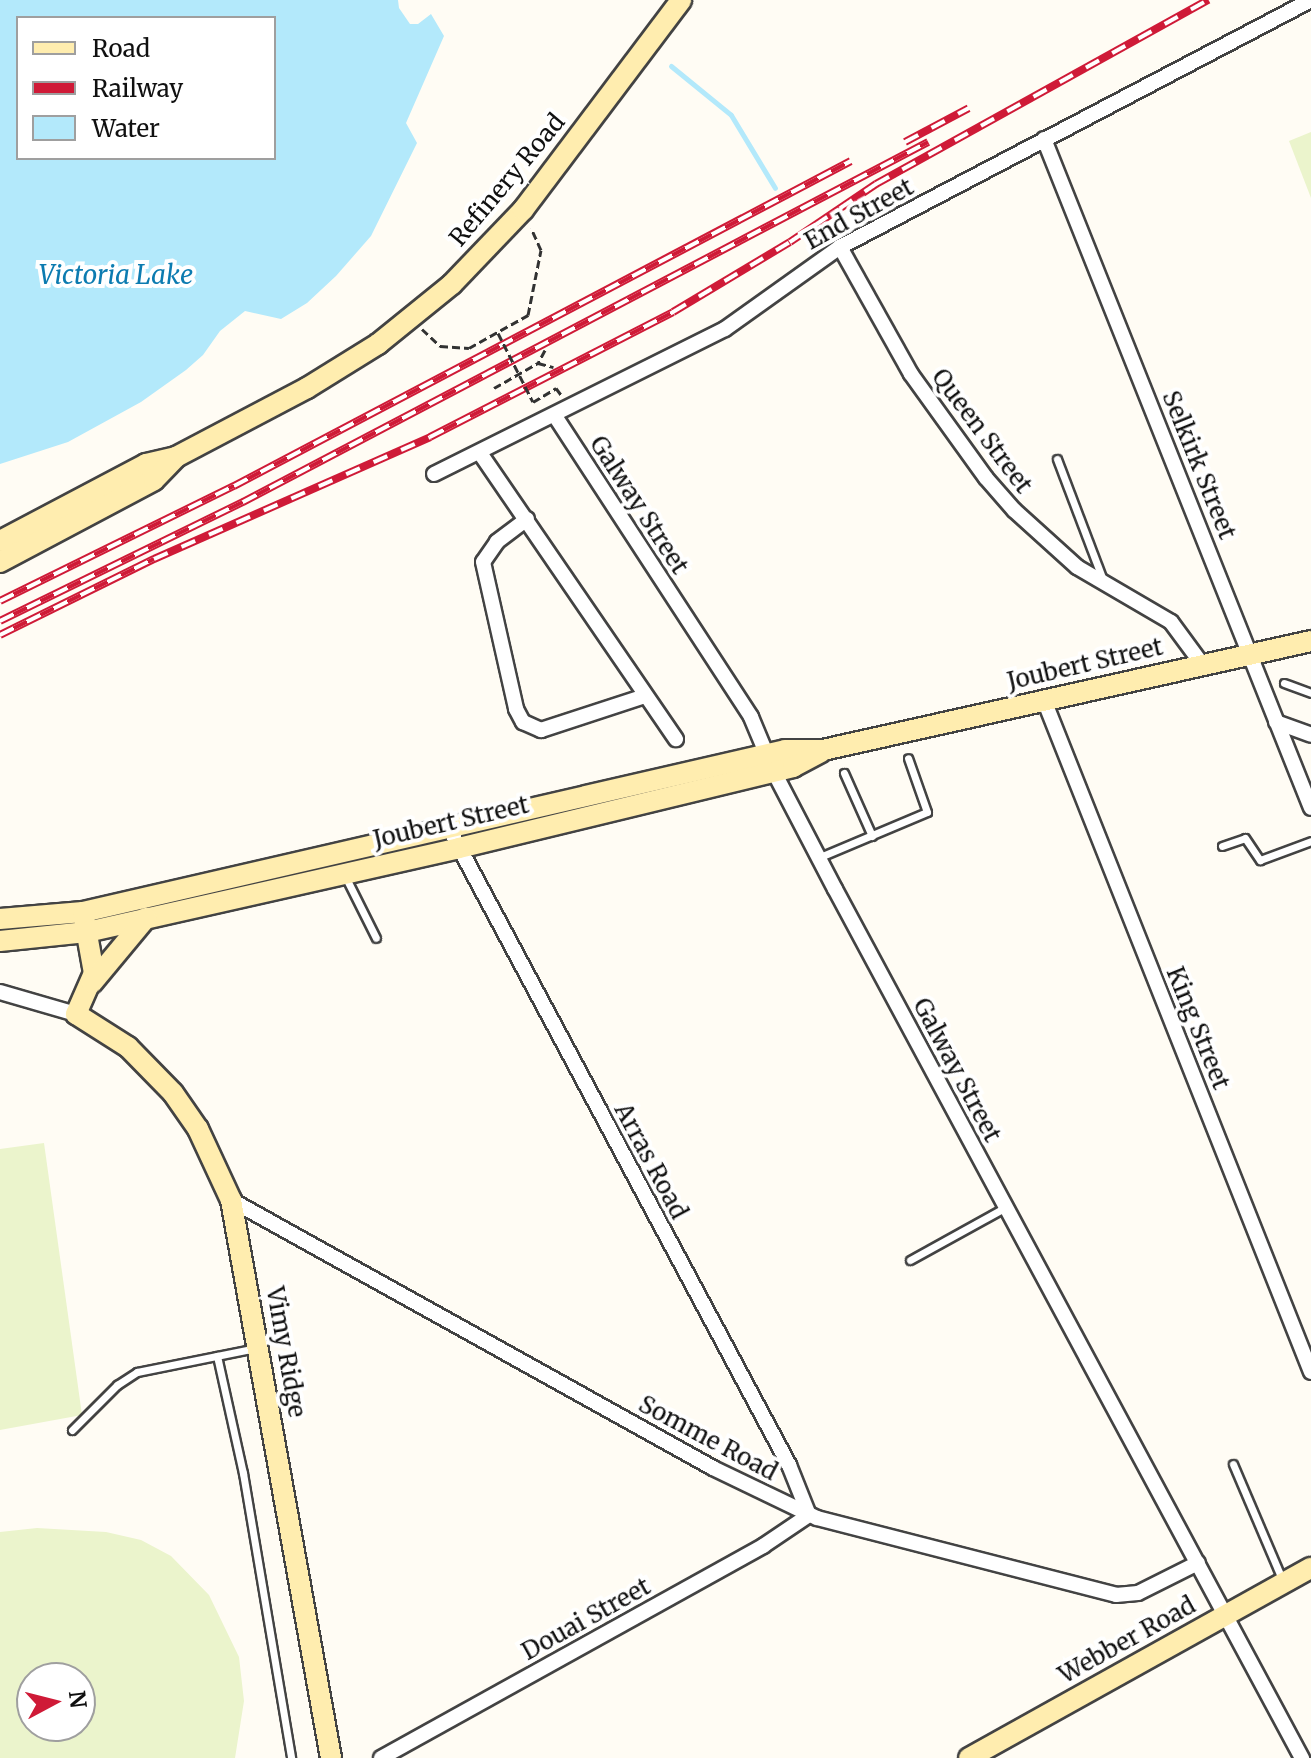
<!DOCTYPE html>
<html>
<head>
<meta charset="utf-8">
<style>
  body { margin:0 }
  #map { position:relative; width:1311px; height:1758px; overflow:hidden; background:#fffcf4; font-family:Merriweather,serif }
  div>[style] { position:absolute }
  [style*='--x'] { left:calc(var(--x)*1px); top:calc(var(--y)*1px); width:calc(var(--w)*1px); rotate:calc(var(--a)*1deg) }
  .pitch>* { inset:0; background:#ebf4cc }
  .water>* { inset:0; background:#b3e9fb }
  .stream>* { height:5px; margin:-2.5px; padding:0 2.5px; transform-origin:2.5px; border-radius:2.5px; background:#b3e9fb }
  .path>* { height:3px; margin-top:-1.5px; transform-origin:0; background:repeating-linear-gradient(90deg,#323232 0 8px,transparent 0 12px) }
  .roads { filter:drop-shadow(2px 0 #434343) drop-shadow(-2px 0 #434343) drop-shadow(0 2px #434343) drop-shadow(0 -2px #434343) }
  .service>* { height:7px; margin:-3.5px; padding:0 3.5px; transform-origin:3.5px; border-radius:3.5px; background:#fff }
  .minor>* { height:14px; margin:-7px; padding:0 7px; transform-origin:7px; border-radius:7px; background:#fff }
  .secondary>* { height:20px; margin:-10px; padding:0 10px; transform-origin:10px; border-radius:10px; background:#ffedaf }
  .rail>* { height:8px; margin-top:-4px; transform-origin:0; background:repeating-linear-gradient(90deg,#fff 0 15px,#cf1a37 0 30px); box-sizing:border-box; border-block:2px solid #cf1a37 }
  .path-bridge>* { height:3px; margin-top:-1.5px; transform-origin:0; background:repeating-linear-gradient(90deg,#323232 0 8px,transparent 0 12px) }
  span { translate:-50% -50%; white-space:nowrap; text-align:center; line-height:1.15; -webkit-text-stroke:8px #fff; paint-order:stroke }
  .street-label { font-size:24px; color:#101010 }
  .water-label { font-size:26px; color:#0c7bb0; font-style:italic }
  .legend { position:absolute; left:16px; top:16px; width:260px; height:144px; box-sizing:border-box; background:#fff; border:2px solid #9f9f9f; margin:0; padding:10px 14px; list-style:none; font-size:24px; color:#101010 }
  .legend li { display:flex; align-items:center; gap:16px; height:40px }
  .legend b { width:40px; border:2px solid #9f9f9f }
  .north { position:absolute; left:16px; top:1662px; width:80px; height:80px; box-sizing:border-box; background:#fff; border:2px solid #9f9f9f; border-radius:50%; rotate:83deg; font-size:22px; font-weight:700; line-height:32px; text-align:center; color:#101010 }
  .north::after { content:''; display:block; margin:auto; width:28px; height:36px; background:#cf1a37; clip-path:polygon(50% 0,100% 100%,50% 72%,0 100%) }
</style>
</head>
<body>
<div id="map">
  <div class="pitch">
    <i style="clip-path:polygon(1311px 132px,1311px 198px,1289px 141px)"></i>
    <i style="clip-path:polygon(44px 1143px,82px 1415px,0 1430px,0 1149px)"></i>
    <i style="clip-path:polygon(evenodd,37px 1528px,106px 1532px,141px 1540px,171px 1556px,209px 1595px,239px 1657px,244px 1701px,235px 1758px,0 1758px,0 1532px,37px 1528px,80px 1678px,80px 1726px,32px 1726px,32px 1678px,80px 1678px)"></i>
  </div>
  <div class="water">
    <i style="clip-path:polygon(evenodd,0 0,398px 0,399px 8px,410px 24px,418px 24px,431px 14px,444px 36px,406px 123px,417px 143px,371px 236px,336px 276px,307px 303px,281px 319px,245px 311px,220px 331px,203px 355px,186px 370px,141px 402px,68px 442px,0 464px,0 0,18px 18px,274px 18px,274px 158px,18px 158px,18px 18px)"></i>
  </div>
  <div class="stream">
    <i style="--x:671;--y:66;--w:77;--a:39.2"></i>
    <i style="--x:731;--y:115;--w:85;--a:58.9"></i>
  </div>
  <div class="path">
    <i style="--x:422;--y:329;--w:25;--a:43"></i>
    <i style="--x:440;--y:346;--w:29;--a:4"></i>
    <i style="--x:469;--y:348;--w:68;--a:-29.2"></i>
    <i style="--x:528;--y:315;--w:66;--a:-78.7"></i>
    <i style="--x:541;--y:250;--w:24;--a:-114"></i>
    <i style="--x:545;--y:350;--w:15;--a:118"></i>
    <i style="--x:538;--y:363;--w:16;--a:15"></i>
    <i style="--x:494;--y:388;--w:51;--a:-29.6"></i>
    <i style="--x:533;--y:402;--w:27;--a:-31"></i>
    <i style="--x:556;--y:388;--w:10;--a:53"></i>
  </div>
  <div class="roads">
    <div class="service">
      <i style="--x:1057;--y:459;--w:129;--a:69.2"></i>
      <i style="--x:1284;--y:683;--w:29;--a:20"></i>
      <i style="--x:844;--y:773;--w:69;--a:66"></i>
      <i style="--x:1222;--y:846;--w:24;--a:-19"></i>
      <i style="--x:1245;--y:838;--w:27;--a:56"></i>
      <i style="--x:1260;--y:860;--w:54;--a:-20.4"></i>
      <i style="--x:820;--y:857;--w:116;--a:-22.8"></i>
      <i style="--x:927;--y:812;--w:57;--a:-109.4"></i>
      <i style="--x:345;--y:876;--w:69;--a:63.4"></i>
      <i style="--x:910;--y:1260;--w:110;--a:-28.9"></i>
      <i style="--x:217;--y:1356;--w:120;--a:77.5"></i>
      <i style="--x:243;--y:1473;--w:289;--a:80.4"></i>
      <i style="--x:72;--y:1430;--w:64;--a:-45"></i>
      <i style="--x:117;--y:1385;--w:24;--a:-33"></i>
      <i style="--x:137;--y:1372;--w:121;--a:-11.4"></i>
      <i style="--x:1233;--y:1464;--w:127;--a:66.9"></i>
    </div>
    <div class="minor">
      <i style="--x:1044;--y:139;--w:720;--a:68.24"></i>
      <i style="--x:840;--y:247;--w:145;--a:60.8"></i>
      <i style="--x:911;--y:374;--w:128;--a:54.2"></i>
      <i style="--x:986;--y:478;--w:43;--a:48.8"></i>
      <i style="--x:1014;--y:510;--w:85;--a:42.1"></i>
      <i style="--x:1077;--y:567;--w:109;--a:30.3"></i>
      <i style="--x:1171;--y:622;--w:52;--a:53.6"></i>
      <i style="--x:555;--y:416;--w:359;--a:56.9"></i>
      <i style="--x:751;--y:717;--w:60;--a:67.3"></i>
      <i style="--x:774;--y:772;--w:132;--a:62.5"></i>
      <i style="--x:835;--y:889;--w:987;--a:61.75"></i>
      <i style="--x:480;--y:453;--w:347;--a:55.6"></i>
      <i style="--x:434;--y:474;--w:325;--a:-26.5"></i>
      <i style="--x:725;--y:329;--w:141;--a:-35.5"></i>
      <i style="--x:840;--y:247;--w:532;--a:-27.67"></i>
      <i style="--x:527;--y:519;--w:38;--a:143"></i>
      <i style="--x:497;--y:542;--w:24;--a:125"></i>
      <i style="--x:483;--y:562;--w:151;--a:77.3"></i>
      <i style="--x:516;--y:709;--w:15;--a:62"></i>
      <i style="--x:523;--y:722;--w:20;--a:24"></i>
      <i style="--x:541;--y:730;--w:109;--a:-18.1"></i>
      <i style="--x:1044;--y:700;--w:723;--a:68.33"></i>
      <i style="--x:1276;--y:722;--w:37;--a:20"></i>
      <i style="--x:0;--y:992;--w:79;--a:16.1"></i>
      <i style="--x:231;--y:1200;--w:551;--a:29.07"></i>
      <i style="--x:713;--y:1468;--w:115;--a:25.7"></i>
      <i style="--x:817;--y:1518;--w:309;--a:14.4"></i>
      <i style="--x:1116;--y:1595;--w:22;--a:-5"></i>
      <i style="--x:1138;--y:1593;--w:67;--a:-26.6"></i>
      <i style="--x:381;--y:1758;--w:437;--a:-29"></i>
      <i style="--x:763;--y:1546;--w:55;--a:-34"></i>
      <i style="--x:809;--y:1515;--w:54;--a:-111.8"></i>
      <i style="--x:789;--y:1465;--w:720;--a:-118.1"></i>
    </div>
    <div class="secondary">
      <i style="--x:0;--y:541;--w:165;--a:-27.8"></i>
      <i style="--x:146;--y:464;--w:31;--a:-13"></i>
      <i style="--x:176;--y:457;--w:148;--a:-27.8"></i>
      <i style="--x:307;--y:388;--w:84;--a:-31.8"></i>
      <i style="--x:378;--y:344;--w:95;--a:-39"></i>
      <i style="--x:452;--y:284;--w:103;--a:-46.2"></i>
      <i style="--x:523;--y:210;--w:263;--a:-53"></i>
      <i style="--x:0;--y:562;--w:174;--a:-28"></i>
      <i style="--x:154;--y:480;--w:32;--a:-46"></i>
      <i style="--x:83;--y:912;--w:62;--a:79.8"></i>
      <i style="--x:94;--y:973;--w:45;--a:113.7"></i>
      <i style="--x:76;--y:1014;--w:62;--a:32.4"></i>
      <i style="--x:128;--y:1047;--w:64;--a:45.6"></i>
      <i style="--x:173;--y:1093;--w:44;--a:55.2"></i>
      <i style="--x:198;--y:1129;--w:78;--a:65.1"></i>
      <i style="--x:231;--y:1200;--w:567;--a:79.84"></i>
      <i style="--x:0;--y:919;--w:83;--a:-4.8"></i>
      <i style="--x:83;--y:912;--w:720;--a:-12.99"></i>
      <i style="--x:785;--y:750;--w:38;--a:0"></i>
      <i style="--x:823;--y:750;--w:500;--a:-12.59"></i>
      <i style="--x:0;--y:941;--w:87;--a:-5.9"></i>
      <i style="--x:87;--y:932;--w:381;--a:-12.7"></i>
      <i style="--x:459;--y:848;--w:344;--a:-13.6"></i>
      <i style="--x:793;--y:767;--w:32;--a:-28"></i>
      <i style="--x:92;--y:983;--w:85;--a:-50.3"></i>
      <i style="--x:969;--y:1758;--w:391;--a:-29.1"></i>
    </div>
  </div>
  <div class="rail">
    <i style="--x:905;--y:142;--w:72;--a:-28"></i>
    <i style="--x:0;--y:601;--w:261;--a:-26.2"></i>
    <i style="--x:234;--y:486;--w:697;--a:-27.78"></i>
    <i style="--x:0;--y:621;--w:271;--a:-26.1"></i>
    <i style="--x:243;--y:502;--w:774;--a:-27.72"></i>
    <i style="--x:0;--y:635;--w:172;--a:-26.3"></i>
    <i style="--x:154;--y:559;--w:302;--a:-23.8"></i>
    <i style="--x:430;--y:437;--w:273;--a:-27.2"></i>
    <i style="--x:673;--y:312;--w:136;--a:-30.9"></i>
    <i style="--x:790;--y:242;--w:104;--a:-34"></i>
    <i style="--x:876;--y:184;--w:380;--a:-29"></i>
  </div>
  <div class="path-bridge">
    <i style="--x:498;--y:333;--w:77;--a:63.1"></i>
  </div>
  <div class="street-label">
    <span style="left:507px;top:180px;rotate:-50deg">Refinery Road</span>
    <span style="left:859px;top:214px;rotate:-29deg">End Street</span>
    <span style="left:982px;top:431px;rotate:53deg">Queen Street</span>
    <span style="left:1199px;top:465px;rotate:68deg">Selkirk Street</span>
    <span style="left:639px;top:505px;rotate:57deg">Galway Street</span>
    <span style="left:1085px;top:664px;rotate:-13deg">Joubert Street</span>
    <span style="left:451px;top:822px;rotate:-13deg">Joubert Street</span>
    <span style="left:1198px;top:1028px;rotate:68deg">King Street</span>
    <span style="left:957px;top:1070px;rotate:62deg">Galway Street</span>
    <span style="left:651px;top:1161px;rotate:62deg">Arras Road</span>
    <span style="left:286px;top:1352px;rotate:80deg">Vimy Ridge</span>
    <span style="left:708px;top:1438px;rotate:28deg">Somme Road</span>
    <span style="left:586px;top:1619px;rotate:-29deg">Douai Street</span>
    <span style="left:1127px;top:1640px;rotate:-29deg">Webber Road</span>
  </div>
  <div class="water-label">
    <span style="left:116px;top:275px">Victoria Lake</span>
  </div>
  <ul class="legend">
  <li><b style="height:10px;background:#ffedaf"></b>Road</li>
  <li><b style="height:10px;background:#cf1a37"></b>Railway</li>
  <li><b style="height:22px;background:#b3e9fb"></b>Water</li>
  </ul>
  <div class="north">N</div>
</div>
</body>
</html>
